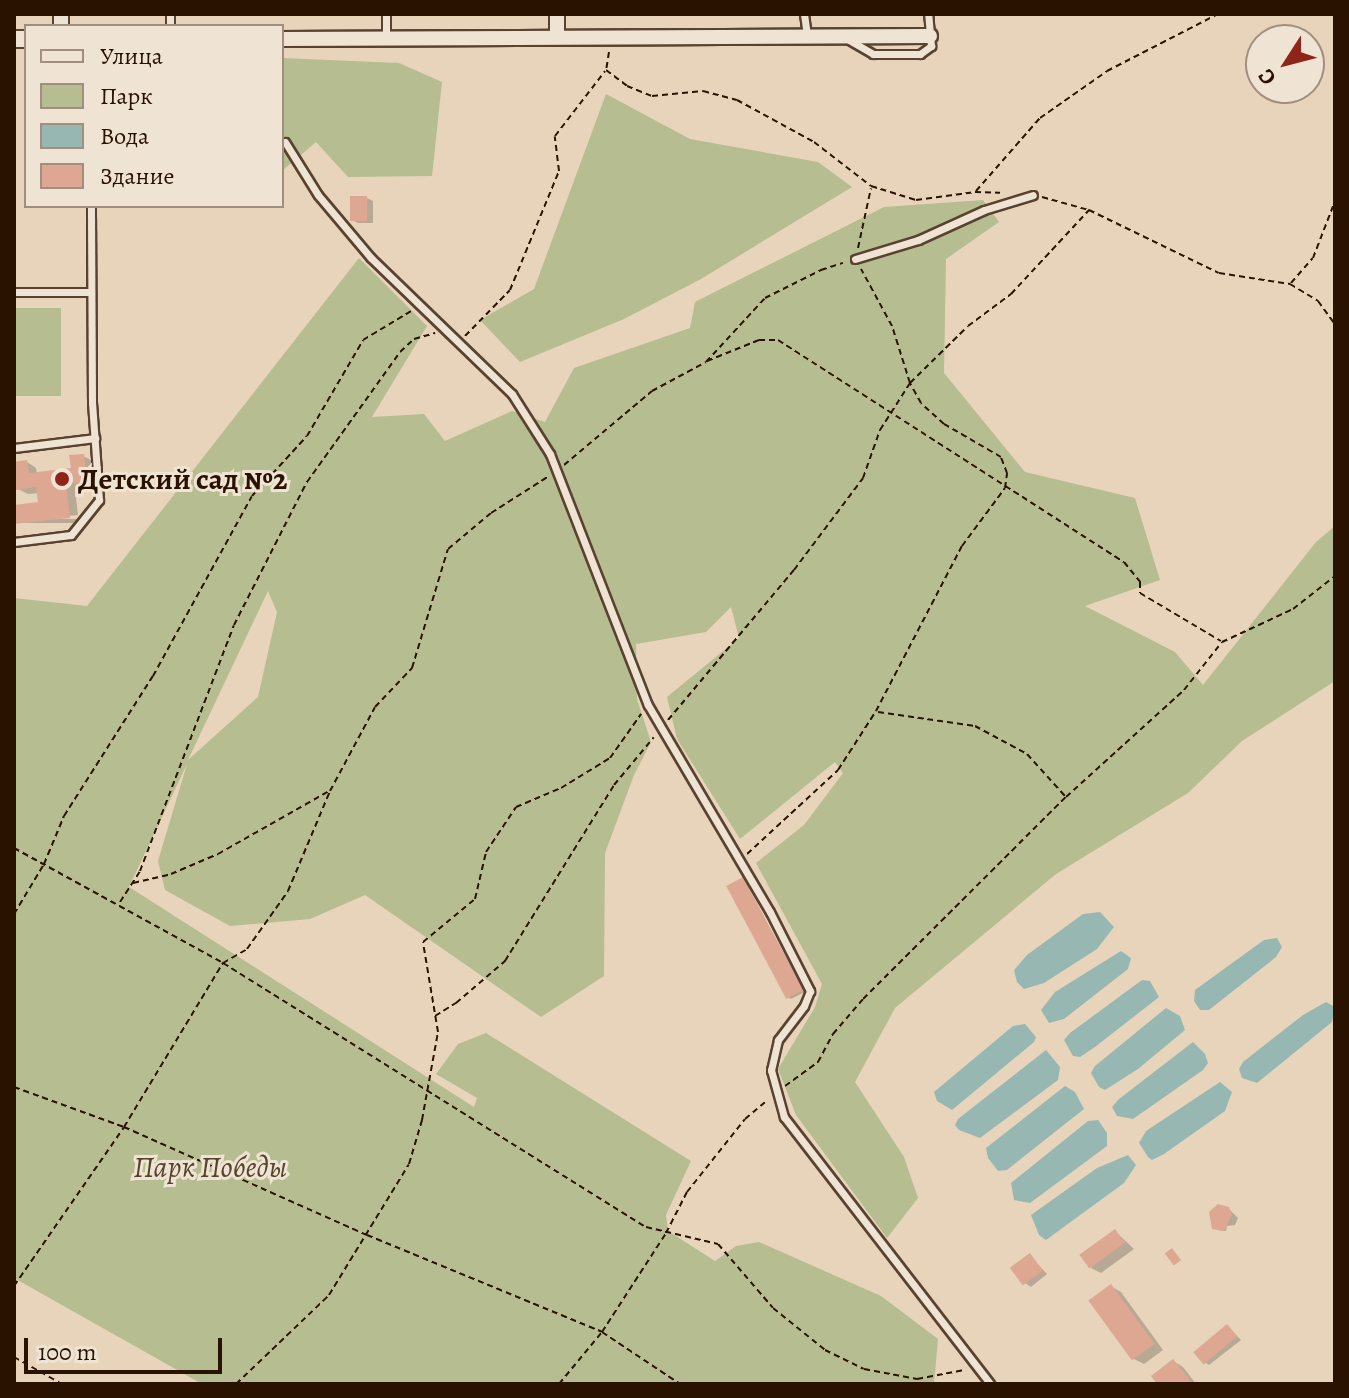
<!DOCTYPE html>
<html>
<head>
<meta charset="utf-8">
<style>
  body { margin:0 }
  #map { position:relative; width:1349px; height:1398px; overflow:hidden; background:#e7d4bb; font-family:Alegreya,serif }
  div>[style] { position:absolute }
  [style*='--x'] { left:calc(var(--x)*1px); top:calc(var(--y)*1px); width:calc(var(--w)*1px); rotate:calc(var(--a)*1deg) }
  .green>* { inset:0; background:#b6bd90; transform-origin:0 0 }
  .water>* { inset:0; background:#97b8b2 }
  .shadow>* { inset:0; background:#0003; transform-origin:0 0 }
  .building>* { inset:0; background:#dda792; transform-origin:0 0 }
  .path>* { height:2px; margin-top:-1px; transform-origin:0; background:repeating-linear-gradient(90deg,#2a1200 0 6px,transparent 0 10px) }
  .roads { filter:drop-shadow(2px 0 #59422f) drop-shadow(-2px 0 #59422f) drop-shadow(0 2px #59422f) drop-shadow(0 -2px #59422f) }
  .service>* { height:7px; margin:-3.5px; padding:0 3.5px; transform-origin:3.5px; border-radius:3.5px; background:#efe3d3 }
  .minor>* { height:14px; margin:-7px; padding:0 7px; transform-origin:7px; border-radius:7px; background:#efe3d3 }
  .tertiary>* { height:16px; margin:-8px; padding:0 8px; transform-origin:8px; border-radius:8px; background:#efe3d3 }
  .dots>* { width:22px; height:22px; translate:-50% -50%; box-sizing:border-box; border:4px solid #efe3d3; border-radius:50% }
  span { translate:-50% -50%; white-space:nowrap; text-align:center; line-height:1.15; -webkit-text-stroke:6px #efe3d3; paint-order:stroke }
  .poi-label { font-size:30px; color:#2a1200; font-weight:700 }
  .left { translate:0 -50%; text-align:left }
  .park-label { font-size:30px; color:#54452b; font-style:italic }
  .frame { position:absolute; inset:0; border:16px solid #2a1200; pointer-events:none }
  .legend { position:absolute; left:24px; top:24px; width:260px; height:184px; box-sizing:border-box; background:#efe3d3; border:2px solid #a08f7f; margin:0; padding:10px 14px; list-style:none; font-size:24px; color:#2a1200 }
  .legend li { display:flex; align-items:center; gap:16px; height:40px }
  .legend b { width:40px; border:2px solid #a08f7f }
  .north { position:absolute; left:1245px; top:24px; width:80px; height:80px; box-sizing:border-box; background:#efe3d3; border:2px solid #a08f7f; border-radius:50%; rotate:234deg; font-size:22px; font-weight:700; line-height:32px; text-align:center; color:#2a1200 }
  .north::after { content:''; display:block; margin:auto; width:28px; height:36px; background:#8f2418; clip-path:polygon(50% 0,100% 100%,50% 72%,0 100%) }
  .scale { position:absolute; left:24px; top:1338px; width:198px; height:36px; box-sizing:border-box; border:4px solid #2a1200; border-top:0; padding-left:10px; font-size:24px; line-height:28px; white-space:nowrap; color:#2a1200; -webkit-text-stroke:6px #efe3d3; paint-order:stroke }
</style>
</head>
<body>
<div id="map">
  <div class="green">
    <i style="clip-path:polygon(282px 58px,399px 63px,442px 82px,432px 176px,348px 177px,316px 142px,282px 171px)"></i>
    <i style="clip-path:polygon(606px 94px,690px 139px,818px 162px,852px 187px,701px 279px,624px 319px,520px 362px,480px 320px,534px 289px)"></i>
    <i style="clip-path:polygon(evenodd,983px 200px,999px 222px,946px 259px,944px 373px,1025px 472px,1135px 498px,1160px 580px,1085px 606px,1175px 652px,1203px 685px,1316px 542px,1335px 526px,1335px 681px,1242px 741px,1188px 793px,1056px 874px,895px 1008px,855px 1082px,904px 1157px,918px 1198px,887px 1238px,796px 1115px,778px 1069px,815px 1007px,822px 984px,756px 863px,804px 825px,843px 773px,835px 762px,740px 839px,677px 739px,667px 697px,739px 638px,731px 607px,706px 632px,636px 644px,637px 699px,651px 742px,634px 775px,605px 853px,604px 976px,541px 1017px,365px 895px,310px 919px,230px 926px,165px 890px,158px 861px,187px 764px,129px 887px,474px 1107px,477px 1098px,436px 1074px,458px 1044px,486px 1033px,691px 1161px,666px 1215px,668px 1231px,715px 1261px,736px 1246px,759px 1242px,881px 1296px,938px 1339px,934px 1384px,202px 1384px,14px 1278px,14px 598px,87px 606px,359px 258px,427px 326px,372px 417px,424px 414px,445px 441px,512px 411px,545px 422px,574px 368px,690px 328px,695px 302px,884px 207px,983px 200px,268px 591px,277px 612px,258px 697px,188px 760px,268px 591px)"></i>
    <i style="left:14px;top:308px;width:47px;height:88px"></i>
  </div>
  <div class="water">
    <i style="clip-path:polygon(1100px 912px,1114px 927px,1097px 949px,1044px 983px,1024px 989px,1017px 982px,1014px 970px,1027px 955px,1083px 914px)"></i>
    <i style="clip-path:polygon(1277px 938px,1282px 947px,1276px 957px,1209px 1010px,1200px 1010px,1194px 1001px,1195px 990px,1264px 940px)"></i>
    <i style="clip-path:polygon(1121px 951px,1131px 958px,1128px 969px,1064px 1019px,1049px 1023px,1041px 1010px,1055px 992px)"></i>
    <i style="clip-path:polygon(1142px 980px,1150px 981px,1159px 997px,1095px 1047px,1080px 1057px,1073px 1056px,1064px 1040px,1070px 1033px)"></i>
    <i style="clip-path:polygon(1326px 1002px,1335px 1007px,1332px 1022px,1257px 1083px,1242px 1078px,1239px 1069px,1243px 1062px,1303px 1015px)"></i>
    <i style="clip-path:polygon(1166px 1008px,1180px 1016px,1185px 1030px,1138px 1069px,1105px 1090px,1099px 1087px,1091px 1073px,1095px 1066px)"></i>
    <i style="clip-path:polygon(1025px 1024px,1036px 1037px,1034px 1042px,952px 1110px,937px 1101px,934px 1092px,1013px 1026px)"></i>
    <i style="clip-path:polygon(1193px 1042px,1205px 1054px,1208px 1063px,1203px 1070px,1133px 1119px,1117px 1116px,1112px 1107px,1119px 1099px)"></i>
    <i style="clip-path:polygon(1046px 1050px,1060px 1067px,1058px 1080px,980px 1138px,959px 1130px,955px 1125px,958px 1119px)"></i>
    <i style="clip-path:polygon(1220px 1082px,1232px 1092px,1225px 1111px,1164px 1154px,1152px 1160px,1148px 1157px,1139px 1143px,1146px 1131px)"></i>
    <i style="clip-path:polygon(1065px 1086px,1075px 1092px,1084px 1109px,1007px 1170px,998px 1171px,988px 1158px,986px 1148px)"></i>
    <i style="clip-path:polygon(1098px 1120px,1107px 1133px,1107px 1146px,1030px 1203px,1014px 1200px,1011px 1183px,1088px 1121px)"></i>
    <i style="clip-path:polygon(1128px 1155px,1136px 1165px,1124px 1183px,1046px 1240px,1039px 1235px,1031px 1215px,1097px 1168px)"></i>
  </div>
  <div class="shadow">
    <i style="clip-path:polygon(367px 198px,373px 201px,373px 223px,358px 223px,352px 220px)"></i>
    <i style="clip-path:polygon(83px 456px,93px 461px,96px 486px,75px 489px,78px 515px,14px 522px,14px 507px,40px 504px,39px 493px,28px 494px,18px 489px,27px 462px,36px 468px,37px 474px,73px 470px)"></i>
    <i style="left:79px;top:519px;width:4px;height:65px;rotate:90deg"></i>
    <i style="clip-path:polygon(743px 879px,805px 992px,791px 999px,789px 998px)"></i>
    <i style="clip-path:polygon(1228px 1208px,1238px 1218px,1235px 1225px,1227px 1226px,1226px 1231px,1217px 1230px)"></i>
    <i style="clip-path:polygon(1115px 1231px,1134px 1249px,1101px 1273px,1091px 1268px)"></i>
    <i style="clip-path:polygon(1030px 1256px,1047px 1274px,1031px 1287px,1025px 1283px)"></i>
    <i style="clip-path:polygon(1112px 1287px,1121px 1292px,1163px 1350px,1144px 1364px,1134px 1359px)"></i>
    <i style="clip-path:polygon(1227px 1326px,1241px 1340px,1209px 1365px,1203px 1361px)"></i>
    <i style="clip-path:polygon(1173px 1361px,1183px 1367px,1196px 1384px,1160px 1384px)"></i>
  </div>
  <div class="building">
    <i style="left:350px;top:196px;width:17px;height:25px"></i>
    <i style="clip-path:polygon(84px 454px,87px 482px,66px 484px,70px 518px,14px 524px,14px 505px,38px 502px,36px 487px,16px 490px,14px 462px,27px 460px,29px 473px,71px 468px,69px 455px)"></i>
    <i style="left:743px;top:877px;width:128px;height:19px;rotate:62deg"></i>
    <i style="clip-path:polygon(1218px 1204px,1229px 1207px,1232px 1214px,1224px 1231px,1212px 1229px,1209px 1212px)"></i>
    <i style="left:1115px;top:1229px;width:17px;height:44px;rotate:54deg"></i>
    <i style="left:1172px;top:1248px;width:15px;height:9px;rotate:53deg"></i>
    <i style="left:1030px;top:1253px;width:22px;height:25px;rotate:54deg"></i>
    <i style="left:1111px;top:1284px;width:74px;height:28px;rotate:54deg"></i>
    <i style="left:1227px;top:1324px;width:16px;height:44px;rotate:50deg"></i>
    <i style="clip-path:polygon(1173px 1359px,1193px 1384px,1157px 1384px,1151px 1376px)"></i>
  </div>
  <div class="path">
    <i style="--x:609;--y:52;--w:18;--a:99"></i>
    <i style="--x:606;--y:70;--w:26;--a:37"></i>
    <i style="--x:627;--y:86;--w:27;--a:22"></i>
    <i style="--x:652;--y:96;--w:51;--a:-5.6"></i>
    <i style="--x:703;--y:91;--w:35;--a:15"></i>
    <i style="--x:737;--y:100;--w:88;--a:28.6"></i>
    <i style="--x:814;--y:142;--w:72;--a:37.7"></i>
    <i style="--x:871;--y:186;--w:47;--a:17.3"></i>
    <i style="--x:916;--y:200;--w:60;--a:-7.7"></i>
    <i style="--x:975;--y:192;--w:25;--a:2"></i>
    <i style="--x:976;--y:191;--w:97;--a:-48.8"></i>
    <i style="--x:1040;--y:118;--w:82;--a:-35"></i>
    <i style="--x:1107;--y:71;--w:125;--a:-27.2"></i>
    <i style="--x:1042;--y:197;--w:49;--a:15.5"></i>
    <i style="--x:1089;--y:210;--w:144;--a:25.9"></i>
    <i style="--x:1219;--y:273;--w:72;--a:8.8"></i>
    <i style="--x:1290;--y:284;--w:33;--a:31"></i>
    <i style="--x:1318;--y:301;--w:29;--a:54"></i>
    <i style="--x:858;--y:248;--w:61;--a:-77.8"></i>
    <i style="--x:1291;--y:283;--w:33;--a:-49"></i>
    <i style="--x:1313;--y:258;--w:61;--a:-68.9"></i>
    <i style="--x:465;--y:336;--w:64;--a:-45.6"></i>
    <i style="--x:510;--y:290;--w:129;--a:-67.6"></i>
    <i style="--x:559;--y:171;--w:35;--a:-97"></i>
    <i style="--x:555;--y:136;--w:82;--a:-52.4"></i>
    <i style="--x:707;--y:361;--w:56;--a:-22"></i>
    <i style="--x:759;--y:340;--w:19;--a:0"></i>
    <i style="--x:778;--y:340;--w:411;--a:32.7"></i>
    <i style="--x:1124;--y:562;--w:26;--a:51"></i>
    <i style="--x:1140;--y:582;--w:11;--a:90"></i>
    <i style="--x:1140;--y:593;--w:94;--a:30.7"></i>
    <i style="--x:564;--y:465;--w:115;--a:-40.1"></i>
    <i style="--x:652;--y:391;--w:61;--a:-28.2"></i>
    <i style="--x:706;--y:362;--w:87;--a:-47.3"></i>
    <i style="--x:765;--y:298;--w:63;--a:-26.6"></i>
    <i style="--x:821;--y:270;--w:23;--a:-18"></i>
    <i style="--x:878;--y:712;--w:98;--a:8.2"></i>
    <i style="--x:975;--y:726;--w:59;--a:28.3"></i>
    <i style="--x:1027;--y:754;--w:57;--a:47.9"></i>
    <i style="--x:668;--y:720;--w:196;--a:-50"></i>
    <i style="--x:794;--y:570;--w:115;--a:-53.1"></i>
    <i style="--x:863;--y:478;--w:51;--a:-70.5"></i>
    <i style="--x:880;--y:430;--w:56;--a:-57.4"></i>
    <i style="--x:910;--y:383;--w:81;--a:-44.5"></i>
    <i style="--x:968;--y:326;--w:54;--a:-36.7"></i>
    <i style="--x:1011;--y:294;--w:115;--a:-47.1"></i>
    <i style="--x:14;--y:848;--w:239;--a:28.8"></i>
    <i style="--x:223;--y:963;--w:499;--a:32"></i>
    <i style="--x:646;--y:1227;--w:74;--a:13.3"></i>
    <i style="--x:718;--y:1244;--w:84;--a:49.3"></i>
    <i style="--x:773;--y:1308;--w:67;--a:38.9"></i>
    <i style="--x:825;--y:1350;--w:43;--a:26"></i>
    <i style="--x:864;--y:1369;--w:54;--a:10.7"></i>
    <i style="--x:917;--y:1379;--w:48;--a:-10.8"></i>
    <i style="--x:747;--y:854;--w:124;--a:-42.7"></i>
    <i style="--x:838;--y:770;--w:70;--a:-57.2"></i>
    <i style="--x:876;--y:711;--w:186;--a:-62.5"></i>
    <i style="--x:962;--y:546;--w:72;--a:-53.4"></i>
    <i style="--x:1005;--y:488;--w:15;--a:-82"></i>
    <i style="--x:1007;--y:473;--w:17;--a:-111"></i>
    <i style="--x:1001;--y:457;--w:66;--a:-149.9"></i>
    <i style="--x:944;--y:424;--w:31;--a:-138"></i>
    <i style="--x:921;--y:403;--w:23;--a:-119"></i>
    <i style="--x:910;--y:383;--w:60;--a:-107.5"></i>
    <i style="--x:892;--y:326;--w:65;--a:-118.5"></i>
    <i style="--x:133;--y:883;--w:39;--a:-13"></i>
    <i style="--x:171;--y:874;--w:51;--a:-23.1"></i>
    <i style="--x:218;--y:854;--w:128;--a:-29.6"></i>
    <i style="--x:120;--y:902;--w:37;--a:-57"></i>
    <i style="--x:140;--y:871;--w:263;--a:-69.1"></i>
    <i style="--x:234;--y:625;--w:161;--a:-63"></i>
    <i style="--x:307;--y:482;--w:160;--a:-54.4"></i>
    <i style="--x:400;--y:352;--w:19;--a:-43"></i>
    <i style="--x:414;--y:339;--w:22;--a:-16"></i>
    <i style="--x:14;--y:914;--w:58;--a:-59"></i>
    <i style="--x:44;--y:864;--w:52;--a:-67.4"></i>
    <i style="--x:64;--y:816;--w:166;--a:-57.6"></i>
    <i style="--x:153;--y:676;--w:205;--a:-61.2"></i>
    <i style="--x:252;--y:496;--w:81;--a:-47.5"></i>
    <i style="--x:307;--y:436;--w:111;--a:-59.7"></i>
    <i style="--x:363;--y:340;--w:56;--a:-31.1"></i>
    <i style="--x:435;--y:1016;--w:25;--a:-32"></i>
    <i style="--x:456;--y:1003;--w:65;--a:-40.6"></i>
    <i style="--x:505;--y:961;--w:207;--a:-58.2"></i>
    <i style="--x:614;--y:785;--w:62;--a:-50.2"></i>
    <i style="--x:785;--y:1086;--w:41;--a:-36"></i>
    <i style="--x:818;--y:1062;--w:32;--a:-62"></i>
    <i style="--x:833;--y:1034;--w:46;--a:-49.4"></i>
    <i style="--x:863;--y:999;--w:286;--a:-44.9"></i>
    <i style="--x:1066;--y:797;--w:159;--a:-42.2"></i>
    <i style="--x:1184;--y:690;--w:61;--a:-51.6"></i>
    <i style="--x:1222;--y:642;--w:78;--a:-24.9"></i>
    <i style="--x:1293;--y:609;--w:53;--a:-38.2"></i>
    <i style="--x:14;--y:1087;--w:117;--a:20"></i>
    <i style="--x:124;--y:1127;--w:266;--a:24"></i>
    <i style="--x:367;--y:1235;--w:254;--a:22.4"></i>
    <i style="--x:602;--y:1332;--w:94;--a:33.7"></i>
    <i style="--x:14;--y:1286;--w:193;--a:-55.3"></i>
    <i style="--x:124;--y:1127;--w:192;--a:-58.9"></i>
    <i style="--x:223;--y:963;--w:28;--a:-30"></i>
    <i style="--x:247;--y:949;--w:71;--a:-54.7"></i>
    <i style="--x:288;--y:891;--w:108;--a:-67.2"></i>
    <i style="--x:330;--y:791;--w:95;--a:-61.8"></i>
    <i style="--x:375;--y:707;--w:54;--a:-46.5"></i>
    <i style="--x:412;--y:668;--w:124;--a:-73.2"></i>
    <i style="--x:448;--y:549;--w:56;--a:-39.9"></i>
    <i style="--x:491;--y:513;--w:69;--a:-32.5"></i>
    <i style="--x:14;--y:1357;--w:55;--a:29.4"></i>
    <i style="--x:236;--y:1384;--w:129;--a:-43.7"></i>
    <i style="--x:329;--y:1295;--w:153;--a:-58.6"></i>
    <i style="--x:409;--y:1164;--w:46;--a:-73.5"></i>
    <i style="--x:422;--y:1120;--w:89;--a:-79.7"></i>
    <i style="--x:438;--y:1032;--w:91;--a:-99.5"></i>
    <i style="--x:423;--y:942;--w:67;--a:-39.6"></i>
    <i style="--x:475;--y:899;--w:48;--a:-76.8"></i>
    <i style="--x:486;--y:852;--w:54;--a:-56.3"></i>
    <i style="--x:516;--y:807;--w:49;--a:-22.9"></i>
    <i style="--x:561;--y:788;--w:57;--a:-31.5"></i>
    <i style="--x:610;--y:758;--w:54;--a:-54.8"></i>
    <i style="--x:559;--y:1384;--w:67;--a:-50.4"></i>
    <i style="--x:602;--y:1332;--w:118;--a:-57.1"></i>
    <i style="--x:666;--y:1233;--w:46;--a:-62.9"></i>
    <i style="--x:687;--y:1192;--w:93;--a:-51.5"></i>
    <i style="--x:745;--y:1119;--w:30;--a:-40"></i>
  </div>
  <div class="roads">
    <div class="service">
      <i style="--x:170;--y:14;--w:12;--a:90"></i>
      <i style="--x:386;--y:14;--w:24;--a:90"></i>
      <i style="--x:804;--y:14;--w:22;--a:82"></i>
      <i style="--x:849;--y:40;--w:28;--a:30"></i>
      <i style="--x:873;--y:54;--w:47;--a:0"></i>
      <i style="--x:920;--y:54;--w:14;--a:-36"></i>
      <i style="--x:931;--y:46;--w:32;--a:-95"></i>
      <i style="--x:285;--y:142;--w:62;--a:58.1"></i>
      <i style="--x:318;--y:195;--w:82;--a:49.9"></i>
      <i style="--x:371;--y:258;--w:196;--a:44"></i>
      <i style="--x:512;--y:394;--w:71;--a:57.7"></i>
      <i style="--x:550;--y:454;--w:269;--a:68.7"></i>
      <i style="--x:648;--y:705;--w:240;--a:59.5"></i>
      <i style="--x:770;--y:912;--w:89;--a:63.1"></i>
      <i style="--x:810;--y:991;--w:16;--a:112"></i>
      <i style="--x:804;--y:1006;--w:43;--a:127.4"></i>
      <i style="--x:778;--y:1040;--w:31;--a:103"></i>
      <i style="--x:771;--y:1070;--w:49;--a:74.5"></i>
      <i style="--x:784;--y:1117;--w:337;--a:52.3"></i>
      <i style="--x:855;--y:259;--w:66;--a:-16.8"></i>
      <i style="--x:918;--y:240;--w:72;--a:-24.4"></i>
      <i style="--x:984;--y:210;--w:51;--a:-17"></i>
      <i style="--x:14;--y:292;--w:77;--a:0"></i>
      <i style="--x:14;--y:448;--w:82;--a:-7"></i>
      <i style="--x:14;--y:542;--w:57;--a:-7"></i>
      <i style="--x:71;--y:535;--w:45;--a:-51.3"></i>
      <i style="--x:99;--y:500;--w:97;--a:-94.1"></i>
      <i style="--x:92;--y:403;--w:197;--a:-90.3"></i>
    </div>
    <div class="minor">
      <i style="--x:61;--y:14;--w:12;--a:90"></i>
      <i style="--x:557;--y:14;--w:23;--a:90"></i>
      <i style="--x:282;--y:39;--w:648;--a:-0.27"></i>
    </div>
    <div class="tertiary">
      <i style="--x:14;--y:39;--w:12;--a:0"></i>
    </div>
  </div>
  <div class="dots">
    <i style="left:62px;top:479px;background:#8f2418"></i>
  </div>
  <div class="poi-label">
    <span class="left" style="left:78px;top:479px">Детский сад №2</span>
  </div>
  <div class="park-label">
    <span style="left:210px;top:1167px">Парк Победы</span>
  </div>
  <div class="frame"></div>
  <ul class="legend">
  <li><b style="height:10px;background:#efe3d3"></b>Улица</li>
  <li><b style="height:22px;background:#b6bd90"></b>Парк</li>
  <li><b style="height:22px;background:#97b8b2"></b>Вода</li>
  <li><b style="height:22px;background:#dda792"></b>Здание</li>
  </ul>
  <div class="north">С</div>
  <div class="scale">100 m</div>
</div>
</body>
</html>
